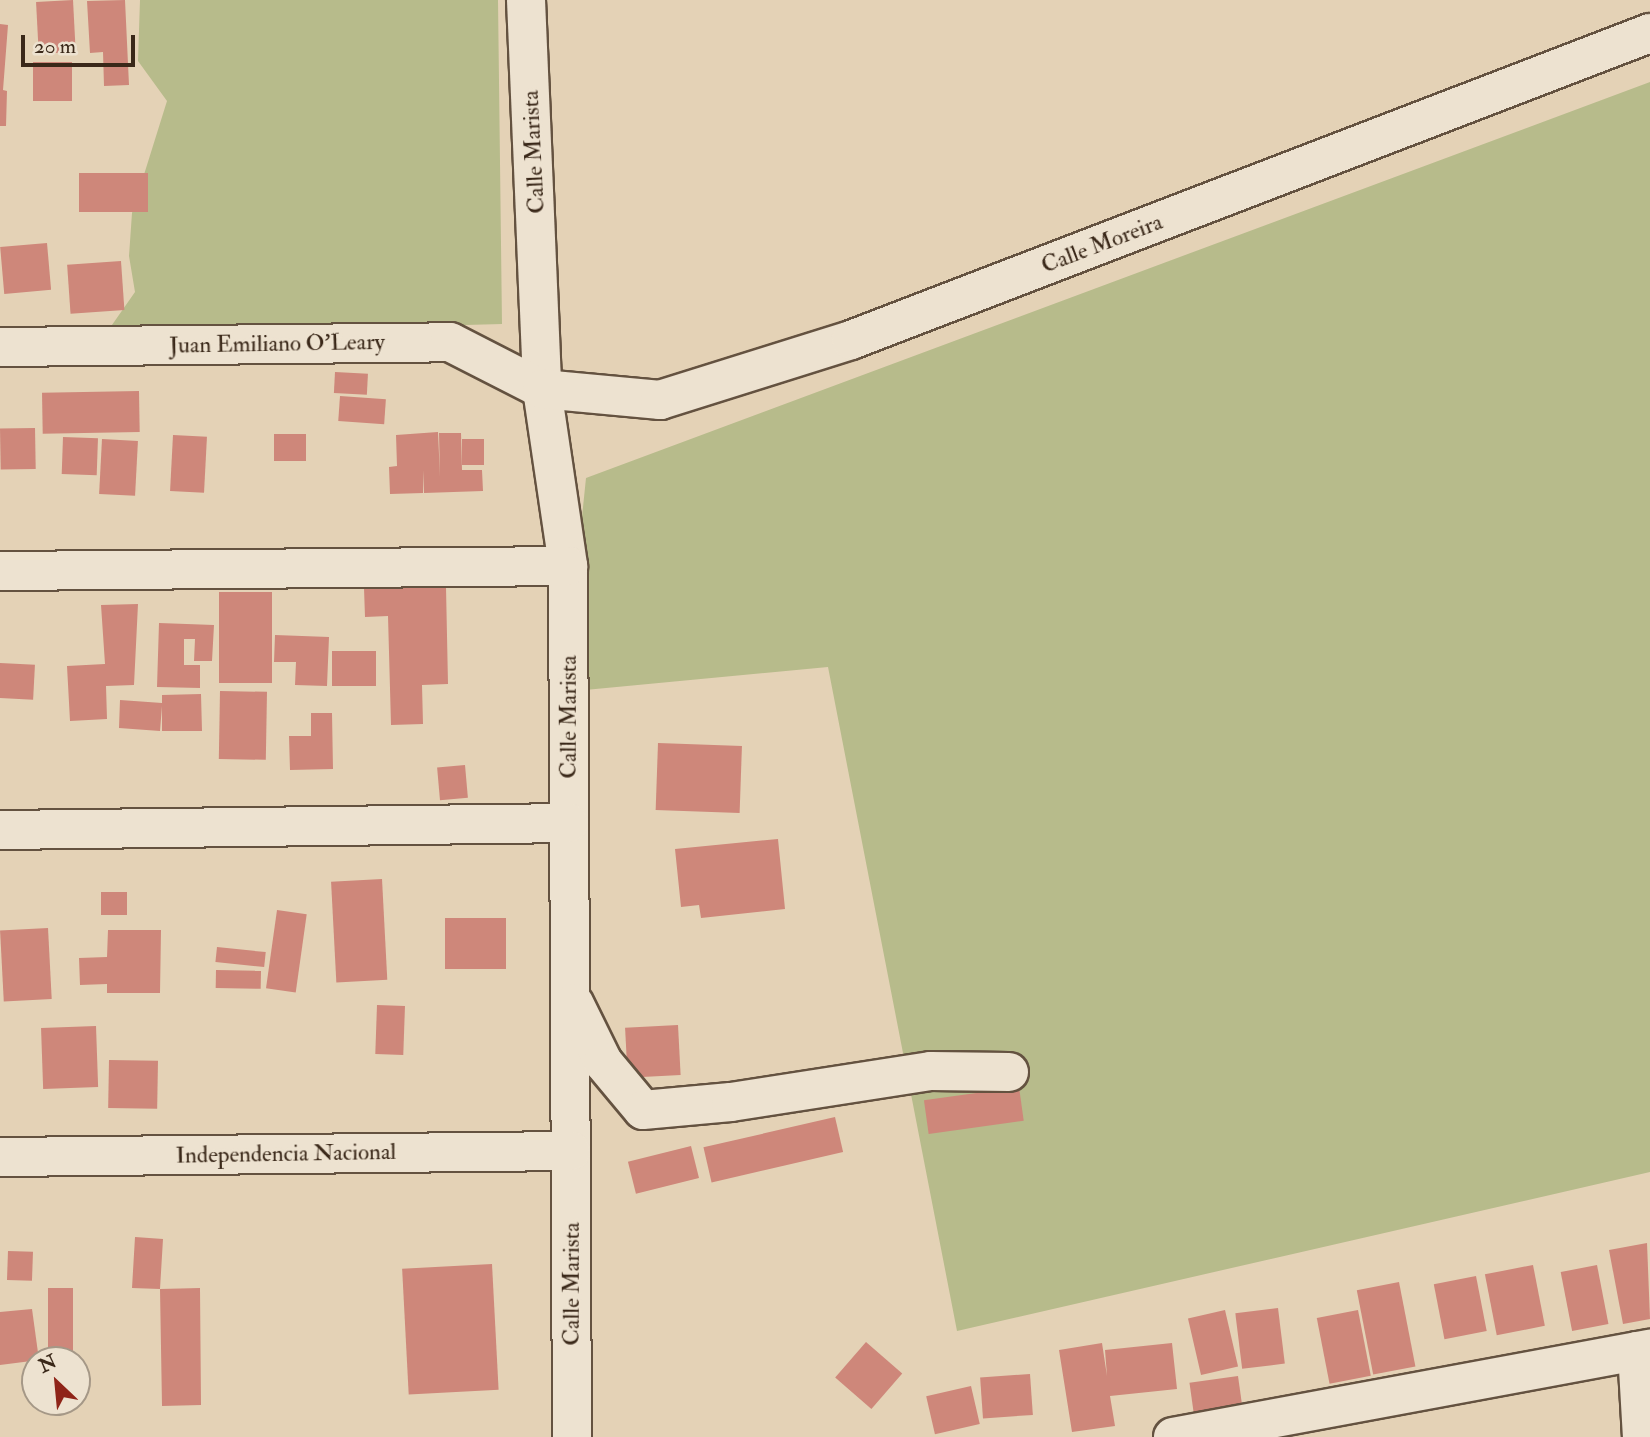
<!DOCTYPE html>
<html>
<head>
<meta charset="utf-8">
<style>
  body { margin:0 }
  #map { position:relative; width:1650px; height:1437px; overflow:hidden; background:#e4d2b6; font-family:"IM FELL Double Pica",serif }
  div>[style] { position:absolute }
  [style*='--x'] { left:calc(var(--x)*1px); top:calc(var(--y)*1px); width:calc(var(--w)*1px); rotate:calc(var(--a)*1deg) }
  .green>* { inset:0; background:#b7bb8b }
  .building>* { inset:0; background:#ce877a; transform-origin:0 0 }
  .roads { filter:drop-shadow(2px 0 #645240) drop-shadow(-2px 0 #645240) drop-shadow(0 2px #645240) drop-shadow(0 -2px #645240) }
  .minor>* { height:38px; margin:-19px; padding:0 19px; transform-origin:19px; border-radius:19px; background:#ede2d0 }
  span { translate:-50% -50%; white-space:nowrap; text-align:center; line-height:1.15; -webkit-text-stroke:5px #ede2d0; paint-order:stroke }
  .street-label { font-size:23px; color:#3a2819 }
  .north { position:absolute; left:21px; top:1346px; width:70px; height:70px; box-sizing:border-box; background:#ede2d0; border:2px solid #a59887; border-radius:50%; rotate:334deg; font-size:19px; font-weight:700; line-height:28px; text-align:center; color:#3a2819 }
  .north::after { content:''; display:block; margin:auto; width:24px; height:32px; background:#8f2418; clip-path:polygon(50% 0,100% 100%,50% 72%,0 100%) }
  .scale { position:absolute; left:21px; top:35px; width:114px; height:32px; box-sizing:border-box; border:4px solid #3a2819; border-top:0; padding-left:9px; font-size:21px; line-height:24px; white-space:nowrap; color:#3a2819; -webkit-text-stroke:5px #ede2d0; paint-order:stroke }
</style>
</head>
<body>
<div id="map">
  <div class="green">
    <i style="clip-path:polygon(140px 0,498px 0,502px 324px,105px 335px,135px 292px,129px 256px,132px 213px,167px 101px,138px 61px)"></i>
    <i style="clip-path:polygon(1650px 82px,1650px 1172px,957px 1331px,828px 667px,564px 692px,586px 478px)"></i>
  </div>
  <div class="building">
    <i style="left:73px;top:0;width:52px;height:37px;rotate:87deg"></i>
    <i style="clip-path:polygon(125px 0,129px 85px,104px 86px,103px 52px,90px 53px,87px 1px)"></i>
    <i style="clip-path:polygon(0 24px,8px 25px,3px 90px,7px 91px,6px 126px,0 126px)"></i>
    <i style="left:33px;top:62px;width:39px;height:39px"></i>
    <i style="left:79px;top:173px;width:69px;height:39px"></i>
    <i style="left:47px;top:243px;width:47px;height:47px;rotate:85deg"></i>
    <i style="left:121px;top:261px;width:49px;height:54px;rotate:86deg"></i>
    <i style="left:335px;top:372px;width:33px;height:21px;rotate:3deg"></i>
    <i style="left:139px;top:391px;width:41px;height:97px;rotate:89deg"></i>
    <i style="left:340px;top:396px;width:46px;height:25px;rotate:4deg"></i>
    <i style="left:35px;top:428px;width:41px;height:35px;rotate:89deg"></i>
    <i style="clip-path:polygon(438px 432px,440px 477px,439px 433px,461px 433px,462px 470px,482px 470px,483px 491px,424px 493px,423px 470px,423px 493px,390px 494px,389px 467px,397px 466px,396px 435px)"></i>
    <i style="left:274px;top:434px;width:32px;height:27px"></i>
    <i style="left:173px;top:435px;width:34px;height:56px;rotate:3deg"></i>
    <i style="left:63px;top:437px;width:35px;height:37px;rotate:2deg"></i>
    <i style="left:102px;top:439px;width:36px;height:55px;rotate:3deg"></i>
    <i style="left:462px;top:439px;width:22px;height:26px"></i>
    <i style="clip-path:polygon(419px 571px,419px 588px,446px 587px,448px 684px,422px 685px,423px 724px,391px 725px,388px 616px,365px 617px,364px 588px,384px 587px)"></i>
    <i style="left:272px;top:592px;width:91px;height:53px;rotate:90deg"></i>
    <i style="clip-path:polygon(138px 604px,134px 685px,106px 686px,107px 719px,70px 721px,67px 666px,105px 664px,101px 605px)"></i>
    <i style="clip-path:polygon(159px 623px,214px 625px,212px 661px,194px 661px,195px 639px,184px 639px,184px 665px,200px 665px,200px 688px,157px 687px)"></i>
    <i style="clip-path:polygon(275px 635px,329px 637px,327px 686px,295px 685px,296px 662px,274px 662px)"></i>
    <i style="left:332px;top:651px;width:44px;height:35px"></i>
    <i style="left:0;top:663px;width:35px;height:35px;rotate:3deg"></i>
    <i style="left:220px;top:691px;width:47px;height:68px;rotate:1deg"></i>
    <i style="clip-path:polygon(201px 694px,202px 731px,162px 731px,162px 706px,160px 731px,119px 728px,120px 700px,162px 703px,162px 695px)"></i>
    <i style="clip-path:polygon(311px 713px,332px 713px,333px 769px,290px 770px,289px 736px,311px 736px)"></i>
    <i style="left:658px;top:743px;width:84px;height:67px;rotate:2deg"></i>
    <i style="left:465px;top:765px;width:33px;height:28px;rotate:85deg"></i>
    <i style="clip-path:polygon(778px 839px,785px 909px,701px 918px,699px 905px,681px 907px,675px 849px)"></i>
    <i style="left:382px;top:879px;width:101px;height:51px;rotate:87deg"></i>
    <i style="left:127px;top:892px;width:23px;height:26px;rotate:90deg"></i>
    <i style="left:277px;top:910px;width:30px;height:79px;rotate:8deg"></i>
    <i style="left:506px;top:918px;width:51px;height:61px;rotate:90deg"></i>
    <i style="left:48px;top:928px;width:71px;height:48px;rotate:87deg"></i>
    <i style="clip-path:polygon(108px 930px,161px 930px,160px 993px,107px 993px,107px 984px,80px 985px,79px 958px,107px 957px)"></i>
    <i style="left:217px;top:947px;width:49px;height:15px;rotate:6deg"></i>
    <i style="left:216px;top:970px;width:45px;height:18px;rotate:1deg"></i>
    <i style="left:377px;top:1005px;width:28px;height:49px;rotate:2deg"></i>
    <i style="left:678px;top:1025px;width:50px;height:53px;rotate:87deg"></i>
    <i style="left:96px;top:1026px;width:61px;height:55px;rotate:88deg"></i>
    <i style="left:109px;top:1060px;width:49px;height:48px;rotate:1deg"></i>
    <i style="left:1019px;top:1087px;width:34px;height:96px;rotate:82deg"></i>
    <i style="left:835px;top:1117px;width:36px;height:135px;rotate:77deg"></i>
    <i style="left:691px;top:1146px;width:33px;height:65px;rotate:76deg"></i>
    <i style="clip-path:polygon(135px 1237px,163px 1239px,160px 1289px,200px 1288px,201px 1405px,162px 1406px,160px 1289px,132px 1288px)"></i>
    <i style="clip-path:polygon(1647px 1243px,1650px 1319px,1623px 1324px,1609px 1250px)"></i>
    <i style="left:8px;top:1251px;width:25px;height:29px;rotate:2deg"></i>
    <i style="left:492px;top:1264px;width:126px;height:90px;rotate:87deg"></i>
    <i style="left:1533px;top:1265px;width:62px;height:49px;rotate:79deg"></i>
    <i style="left:1597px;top:1265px;width:60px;height:37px;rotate:79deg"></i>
    <i style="left:1476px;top:1276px;width:56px;height:43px;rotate:79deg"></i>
    <i style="left:1399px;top:1282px;width:86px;height:43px;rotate:79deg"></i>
    <i style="left:48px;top:1288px;width:25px;height:72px"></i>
    <i style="left:1278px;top:1308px;width:56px;height:43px;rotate:83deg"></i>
    <i style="clip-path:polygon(32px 1309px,39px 1360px,0 1365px,0 1312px)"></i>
    <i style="left:1225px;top:1310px;width:58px;height:38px;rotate:77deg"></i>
    <i style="left:1358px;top:1310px;width:67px;height:42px;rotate:79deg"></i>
    <i style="left:866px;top:1342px;width:48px;height:47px;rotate:41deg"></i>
    <i style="clip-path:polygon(1102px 1343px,1107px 1376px,1105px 1350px,1172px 1343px,1177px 1389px,1110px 1396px,1115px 1426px,1072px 1432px,1059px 1350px)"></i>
    <i style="left:1030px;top:1374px;width:41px;height:50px;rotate:86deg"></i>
    <i style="left:1238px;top:1376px;width:36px;height:49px;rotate:82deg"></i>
    <i style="left:971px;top:1386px;width:39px;height:46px;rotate:77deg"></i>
  </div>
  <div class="roads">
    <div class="minor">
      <i style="--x:526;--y:0;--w:389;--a:87.6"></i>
      <i style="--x:542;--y:389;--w:179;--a:81.6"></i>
      <i style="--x:568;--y:566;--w:871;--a:89.74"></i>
      <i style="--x:0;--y:347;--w:450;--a:-0.6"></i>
      <i style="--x:450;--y:342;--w:103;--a:27.1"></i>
      <i style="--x:542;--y:389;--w:119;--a:5.3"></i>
      <i style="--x:660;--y:400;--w:200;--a:-17.4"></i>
      <i style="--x:851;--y:340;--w:856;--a:-21.02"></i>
      <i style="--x:0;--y:571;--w:568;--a:-0.5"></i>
      <i style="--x:0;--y:830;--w:569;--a:-0.7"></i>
      <i style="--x:574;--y:1003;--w:66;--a:63.8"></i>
      <i style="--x:603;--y:1062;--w:62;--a:50.2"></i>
      <i style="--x:643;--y:1110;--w:88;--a:-5.2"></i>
      <i style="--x:731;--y:1102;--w:202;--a:-8.8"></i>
      <i style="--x:931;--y:1071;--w:78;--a:0.7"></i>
      <i style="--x:0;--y:1157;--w:571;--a:-0.6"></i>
      <i style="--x:1637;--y:1351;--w:86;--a:86.7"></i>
      <i style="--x:1173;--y:1437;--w:485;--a:-10.5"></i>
    </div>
  </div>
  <div class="street-label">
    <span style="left:534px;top:152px;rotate:-93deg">Calle Marista</span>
    <span style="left:1102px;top:244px;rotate:-21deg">Calle Moreira</span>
    <span style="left:277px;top:344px;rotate:-1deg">Juan Emiliano O'Leary</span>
    <span style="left:569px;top:717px;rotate:-90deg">Calle Marista</span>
    <span style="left:286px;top:1154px;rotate:-1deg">Independencia Nacional</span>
    <span style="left:572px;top:1284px;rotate:-90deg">Calle Marista</span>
  </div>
  <div class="north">N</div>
  <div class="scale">20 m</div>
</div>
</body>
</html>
